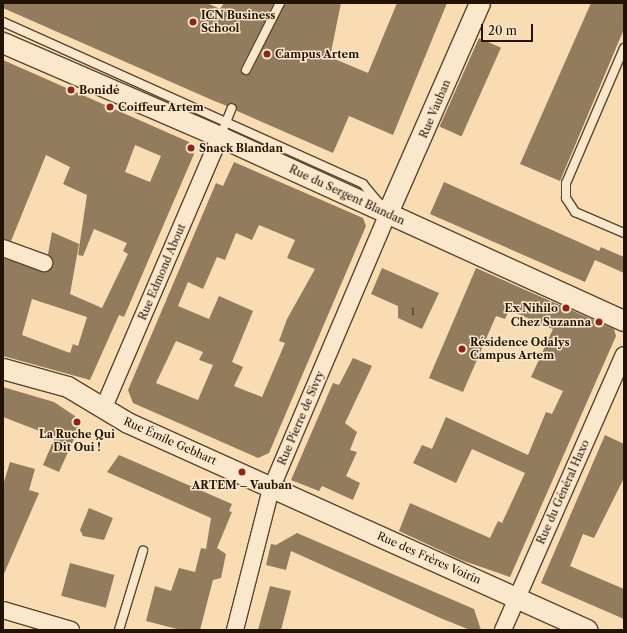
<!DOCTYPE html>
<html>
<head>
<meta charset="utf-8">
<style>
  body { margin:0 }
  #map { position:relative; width:627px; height:633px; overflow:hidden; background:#f9dcb1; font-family:"Libre Caslon Text",serif }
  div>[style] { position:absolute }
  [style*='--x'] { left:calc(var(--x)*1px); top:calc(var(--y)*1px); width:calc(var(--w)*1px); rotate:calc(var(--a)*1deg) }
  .building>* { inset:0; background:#927c5d; transform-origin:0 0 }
  .roads { filter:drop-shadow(1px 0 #58452d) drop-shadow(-1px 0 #58452d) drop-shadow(0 1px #58452d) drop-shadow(0 -1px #58452d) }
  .service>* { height:8px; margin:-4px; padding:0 4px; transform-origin:4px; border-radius:4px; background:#fbe8cc }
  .minor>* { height:16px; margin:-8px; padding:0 8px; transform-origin:8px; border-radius:8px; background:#fbe8cc }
  .tertiary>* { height:20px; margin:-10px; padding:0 10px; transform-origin:10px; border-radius:10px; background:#fbe8cc }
  .dots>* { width:11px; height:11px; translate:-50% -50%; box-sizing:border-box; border:2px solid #fbe8cc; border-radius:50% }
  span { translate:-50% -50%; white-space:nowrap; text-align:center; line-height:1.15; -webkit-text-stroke:3px #fbe8cc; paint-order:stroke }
  .number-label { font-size:9px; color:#3f2d18 }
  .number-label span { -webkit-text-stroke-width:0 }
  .poi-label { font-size:11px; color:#231301; font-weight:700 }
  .left { translate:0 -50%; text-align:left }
  .right { translate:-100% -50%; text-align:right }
  .street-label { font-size:11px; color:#231301 }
  .frame { position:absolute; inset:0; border:4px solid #231301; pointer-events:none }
  .scale { position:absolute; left:481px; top:24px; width:52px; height:18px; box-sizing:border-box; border:2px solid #231301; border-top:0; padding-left:5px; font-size:12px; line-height:14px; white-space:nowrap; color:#231301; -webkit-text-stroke:3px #fbe8cc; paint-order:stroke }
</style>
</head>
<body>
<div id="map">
  <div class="building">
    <i style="clip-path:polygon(3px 3px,207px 3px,220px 9px,224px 3px,274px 3px,241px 68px,246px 75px,251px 72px,285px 3px,341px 3px,330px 57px,368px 73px,397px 3px,447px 3px,393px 135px,349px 116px,333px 153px,237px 111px,234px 103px,227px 106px,212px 100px,3px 8px)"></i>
    <i style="clip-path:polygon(591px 3px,624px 3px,624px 29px,560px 181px,520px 164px)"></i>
    <i style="left:479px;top:38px;width:24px;height:97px;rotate:24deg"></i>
    <i style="clip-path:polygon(evenodd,3px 60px,189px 142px,194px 154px,124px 317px,119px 315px,90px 380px,3px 356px,3px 258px,46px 272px,53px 266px,48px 254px,52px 232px,79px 244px,70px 294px,102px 308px,128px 254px,123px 251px,127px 243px,94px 229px,83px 256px,78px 255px,87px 195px,63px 184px,70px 167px,46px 155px,11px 241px,3px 239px,3px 60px,135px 145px,161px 156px,150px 182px,125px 172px,135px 145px,3px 60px,32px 299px,87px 317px,78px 346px,73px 344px,70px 353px,22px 335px,32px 299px)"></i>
    <i style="clip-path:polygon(evenodd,234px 162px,363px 218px,366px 226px,269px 453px,258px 458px,133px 403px,128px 390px,216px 183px,223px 186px,234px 162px,259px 225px,295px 240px,287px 258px,315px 269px,287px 319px,279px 341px,285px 343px,262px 397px,234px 386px,243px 367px,232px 362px,253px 311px,219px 296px,209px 319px,178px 306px,188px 282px,203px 289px,217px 257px,225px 260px,236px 233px,252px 240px,259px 225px,234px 162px,176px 341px,203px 352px,199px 360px,213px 365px,198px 400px,156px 383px,176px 341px)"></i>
    <i style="clip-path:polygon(444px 182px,599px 251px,601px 247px,624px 257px,624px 273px,595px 260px,585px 282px,430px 214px)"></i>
    <i style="clip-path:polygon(382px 268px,439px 293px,422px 329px,398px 318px,398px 306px,371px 294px)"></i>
    <i style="clip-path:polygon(476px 268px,614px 329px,616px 336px,510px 577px,461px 560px,399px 531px,410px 503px,490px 538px,498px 521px,502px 523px,525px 473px,472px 449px,456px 483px,413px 463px,422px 445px,432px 449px,446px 417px,528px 455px,546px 412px,552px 414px,563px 391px,531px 377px,553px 329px,509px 310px,505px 319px,496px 316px,463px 392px,429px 378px)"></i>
    <i style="clip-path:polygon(353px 358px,372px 366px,345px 423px,357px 432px,350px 450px,357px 452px,346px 476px,360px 483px,353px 500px,322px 486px,319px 491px,291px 480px,333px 383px,339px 385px)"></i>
    <i style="clip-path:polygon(3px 387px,54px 402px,75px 416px,79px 428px,59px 472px,43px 465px,55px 437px,3px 417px)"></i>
    <i style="clip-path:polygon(605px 435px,624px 444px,624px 478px,594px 538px,583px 534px,570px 566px,624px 589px,624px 619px,541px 583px)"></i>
    <i style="clip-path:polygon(119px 455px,232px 504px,229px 511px,232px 512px,217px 548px,226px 554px,221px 578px,213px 580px,200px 630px,181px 630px,146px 621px,155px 586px,171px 591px,179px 568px,195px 572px,201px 548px,206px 549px,211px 518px,107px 472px)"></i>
    <i style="clip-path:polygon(10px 462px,35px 469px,29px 490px,39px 493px,3px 576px,3px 485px)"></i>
    <i style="clip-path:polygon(89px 508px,113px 518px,104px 540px,83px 536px,80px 530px)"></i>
    <i style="clip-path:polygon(297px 533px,474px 609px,481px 630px,470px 630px,438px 617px,291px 551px,286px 570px,266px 565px,271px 544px,276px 545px)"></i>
    <i style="left:70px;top:563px;width:46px;height:34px;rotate:15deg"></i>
    <i style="clip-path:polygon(270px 586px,291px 591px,281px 630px,258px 630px)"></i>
  </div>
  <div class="roads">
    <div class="service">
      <i style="--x:3;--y:22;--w:395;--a:24.2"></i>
      <i style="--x:363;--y:184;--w:25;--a:50"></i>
      <i style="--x:624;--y:48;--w:147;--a:113.2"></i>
      <i style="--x:566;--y:183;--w:15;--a:90"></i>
      <i style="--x:566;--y:198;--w:17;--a:57"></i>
      <i style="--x:575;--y:212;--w:53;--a:23.2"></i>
      <i style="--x:246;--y:70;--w:75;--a:-63.1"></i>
      <i style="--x:220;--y:137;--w:31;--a:-68"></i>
      <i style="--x:119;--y:630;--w:83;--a:-73.1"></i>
    </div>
    <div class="minor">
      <i style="--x:3;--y:248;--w:44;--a:20.1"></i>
      <i style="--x:104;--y:407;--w:294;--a:-66.8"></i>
      <i style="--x:3;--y:610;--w:71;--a:16.4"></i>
      <i style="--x:235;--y:630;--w:146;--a:-75.7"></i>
      <i style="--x:271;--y:489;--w:300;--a:-67"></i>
      <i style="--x:503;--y:630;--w:300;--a:-66.3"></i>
    </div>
    <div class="tertiary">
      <i style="--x:3;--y:43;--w:236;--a:23.4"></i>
      <i style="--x:220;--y:137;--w:444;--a:24.5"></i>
      <i style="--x:388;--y:213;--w:229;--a:-66.3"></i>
      <i style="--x:3;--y:369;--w:67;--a:15.5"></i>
      <i style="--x:68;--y:387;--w:70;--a:31"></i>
      <i style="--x:128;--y:423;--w:504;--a:24.27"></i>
    </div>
  </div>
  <div class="dots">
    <i style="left:193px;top:22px;background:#8f2418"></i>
    <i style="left:267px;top:54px;background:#8f2418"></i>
    <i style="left:71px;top:90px;background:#8f2418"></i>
    <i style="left:110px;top:107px;background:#8f2418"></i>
    <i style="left:191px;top:148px;background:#8f2418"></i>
    <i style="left:566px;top:308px;background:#8f2418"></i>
    <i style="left:599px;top:322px;background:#8f2418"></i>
    <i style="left:462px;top:349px;background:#8f2418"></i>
    <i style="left:77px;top:422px;background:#8f2418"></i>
    <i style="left:242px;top:472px;background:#8f2418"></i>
  </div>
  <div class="number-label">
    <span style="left:413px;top:312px">1</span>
  </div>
  <div class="poi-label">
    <span class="left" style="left:201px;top:22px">ICN Business<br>School</span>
    <span class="left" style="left:275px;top:54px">Campus Artem</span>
    <span class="left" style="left:79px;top:90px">Bonidé</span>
    <span class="left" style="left:118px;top:107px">Coiffeur Artem</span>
    <span class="left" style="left:199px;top:148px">Snack Blandan</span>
    <span class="right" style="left:558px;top:308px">Ex Nihilo</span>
    <span class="right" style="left:591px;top:322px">Chez Suzanna</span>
    <span class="left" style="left:470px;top:349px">Résidence Odalys<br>Campus Artem</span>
    <span style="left:77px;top:441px">La Ruche Qui<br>Dit Oui !</span>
    <span style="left:242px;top:485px">ARTEM – Vauban</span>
  </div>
  <div class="street-label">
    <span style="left:435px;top:109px;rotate:-67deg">Rue Vauban</span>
    <span style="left:347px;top:195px;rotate:25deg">Rue du Sergent Blandan</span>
    <span style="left:162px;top:272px;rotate:-67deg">Rue Edmond About</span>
    <span style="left:301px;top:418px;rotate:-67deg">Rue Pierre de Sivry</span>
    <span style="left:170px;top:441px;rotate:24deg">Rue Émile Gebhart</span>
    <span style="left:563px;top:492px;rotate:-66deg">Rue du Général Haxo</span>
    <span style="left:429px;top:558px;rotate:24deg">Rue des Frères Voirin</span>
  </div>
  <div class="frame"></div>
  <div class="scale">20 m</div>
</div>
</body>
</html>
